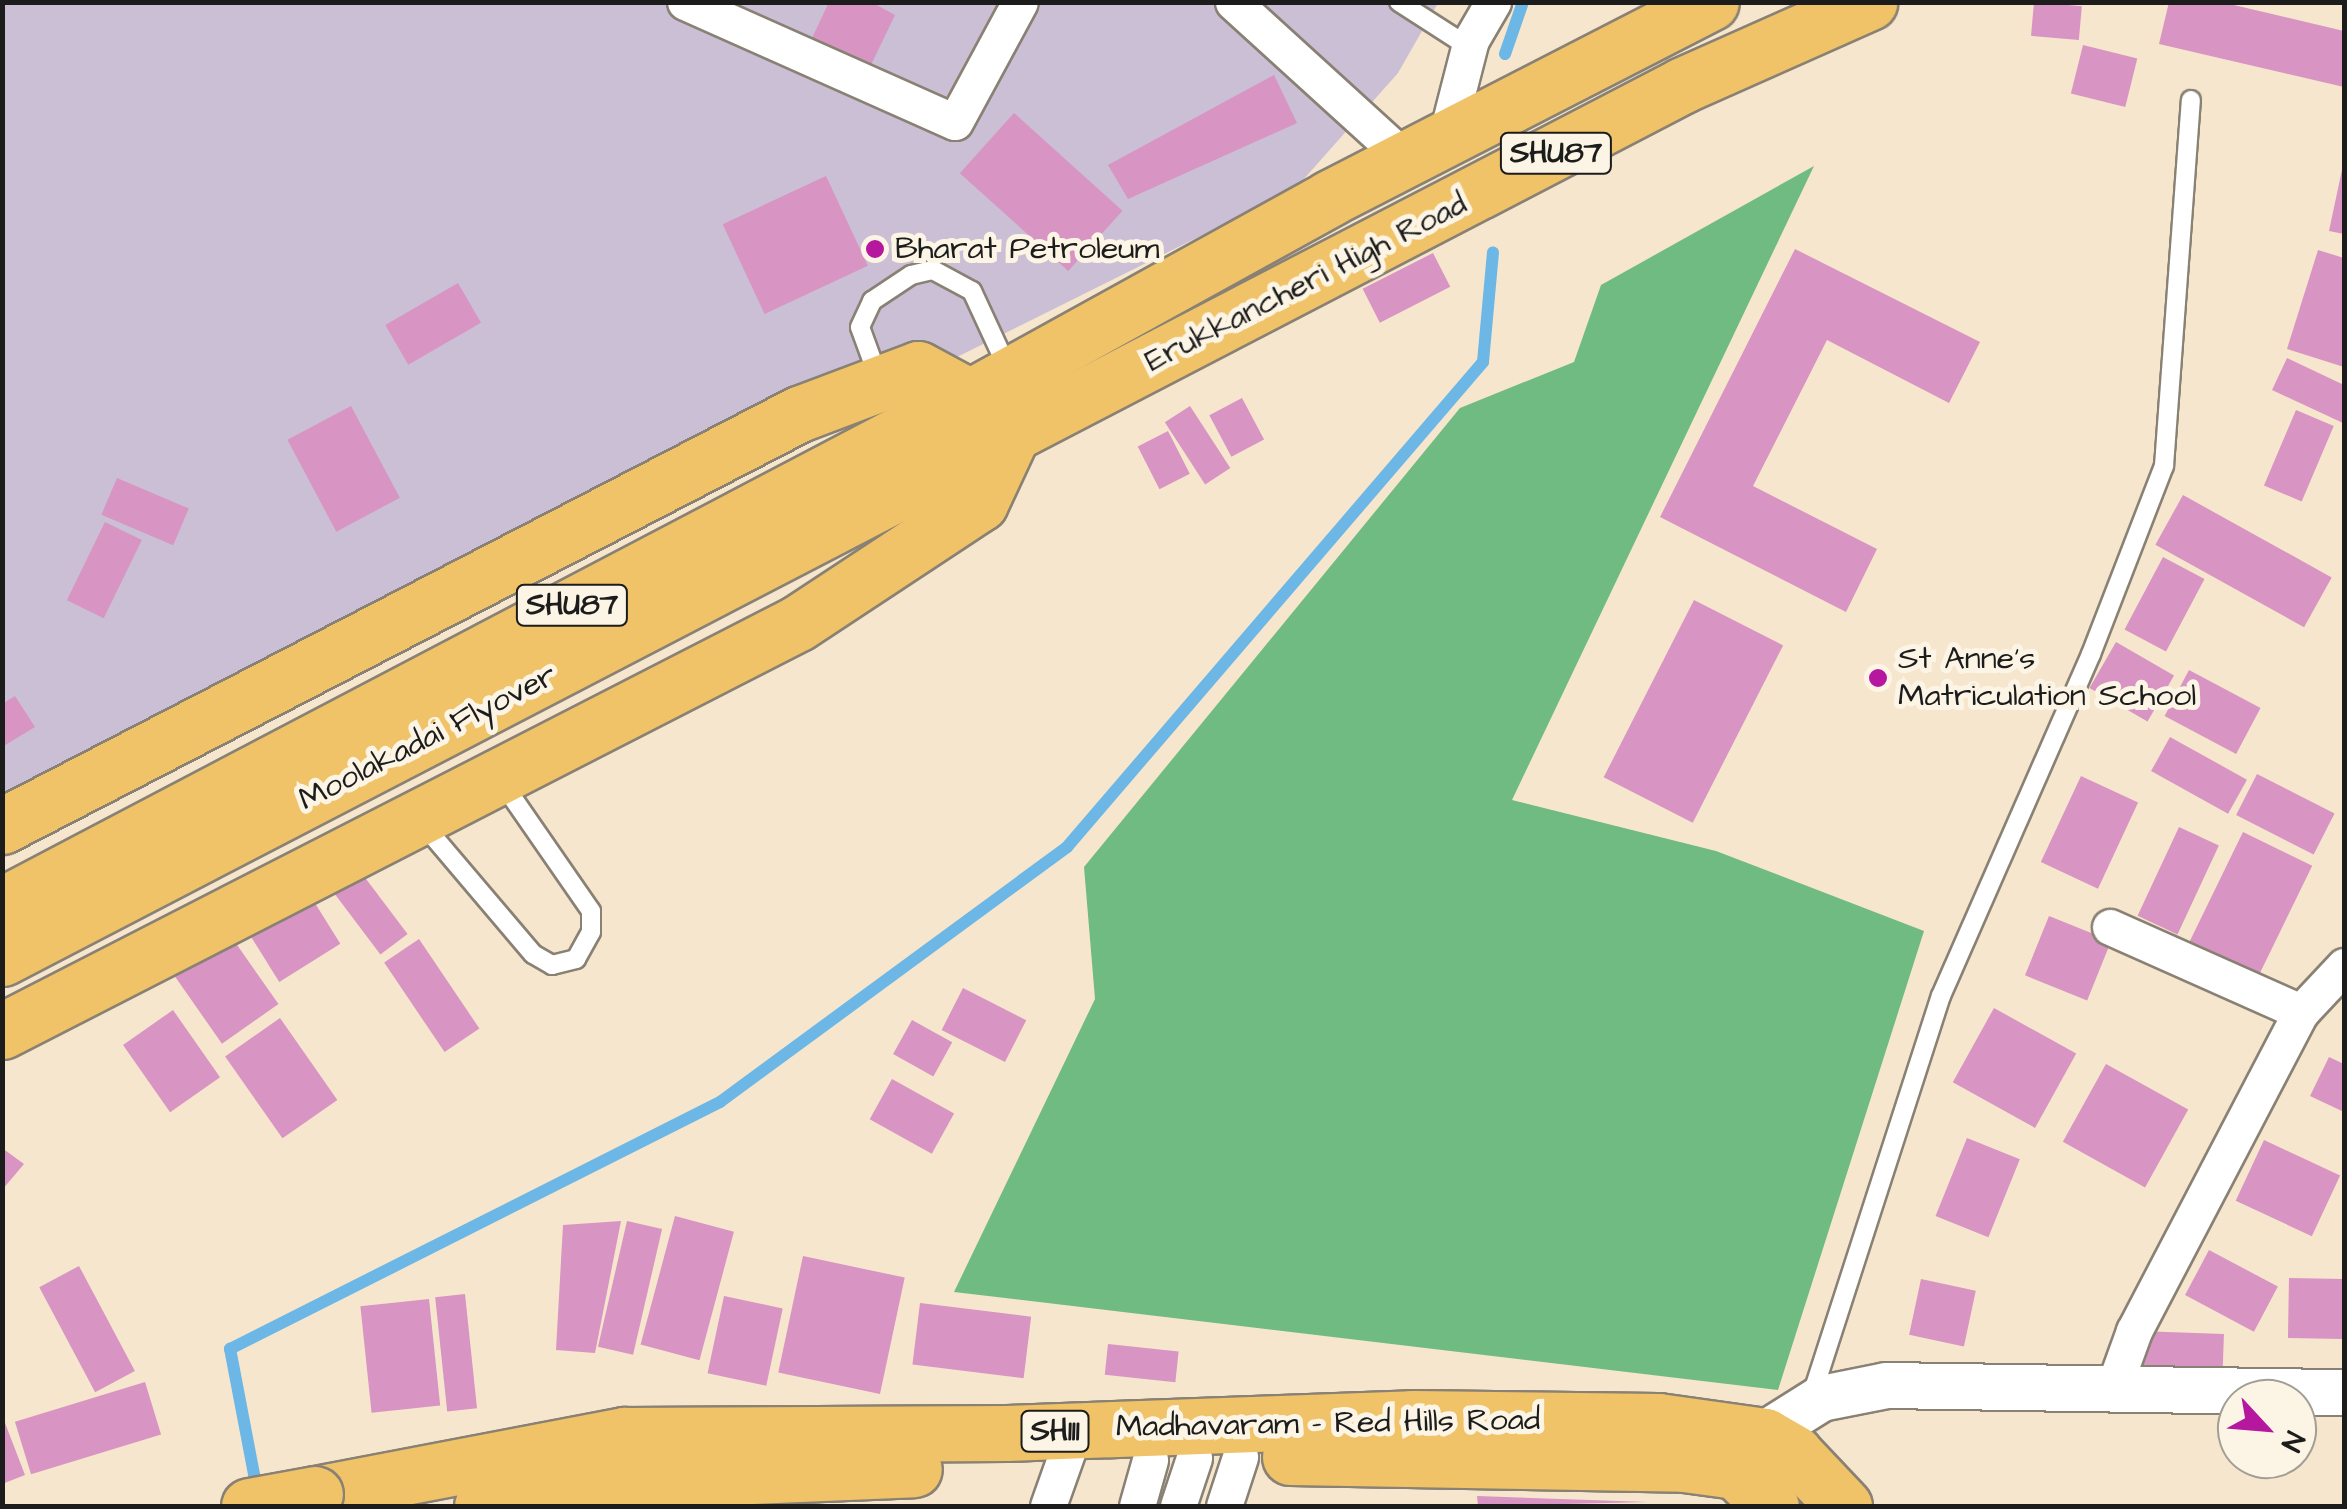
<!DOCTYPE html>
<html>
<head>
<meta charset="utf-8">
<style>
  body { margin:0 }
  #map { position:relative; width:2347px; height:1509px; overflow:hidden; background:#f6e6cd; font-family:"Architects Daughter",sans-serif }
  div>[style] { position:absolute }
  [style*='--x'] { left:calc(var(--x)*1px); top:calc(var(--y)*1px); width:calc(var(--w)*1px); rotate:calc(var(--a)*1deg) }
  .industrial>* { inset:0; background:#cbbfd5 }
  .forest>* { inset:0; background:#70bb82 }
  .stream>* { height:12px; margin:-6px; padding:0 6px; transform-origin:6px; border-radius:6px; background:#6cb7e5 }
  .building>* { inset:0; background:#d894c3; transform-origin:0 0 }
  .roads { filter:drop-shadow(2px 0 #898174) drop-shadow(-2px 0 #898174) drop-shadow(0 2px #898174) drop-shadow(0 -2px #898174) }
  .service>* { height:18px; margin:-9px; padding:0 9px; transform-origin:9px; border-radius:9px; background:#fff }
  .minor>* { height:35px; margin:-17.5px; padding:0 17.5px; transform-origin:17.5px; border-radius:17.5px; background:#fff }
  .tertiary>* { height:45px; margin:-22.5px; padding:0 22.5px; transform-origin:22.5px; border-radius:22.5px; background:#fff }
  .primary>* { height:55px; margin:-27.5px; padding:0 27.5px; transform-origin:27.5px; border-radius:27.5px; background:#f0c369 }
  .bridges { filter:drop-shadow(2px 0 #898174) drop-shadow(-2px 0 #898174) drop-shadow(0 2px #898174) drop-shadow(0 -2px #898174) }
  .primary-bridge>* { height:55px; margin:-27.5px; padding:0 27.5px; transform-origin:27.5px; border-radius:27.5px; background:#f0c369 }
  .dots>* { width:28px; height:28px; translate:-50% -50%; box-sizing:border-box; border:5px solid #fcf5e5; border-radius:50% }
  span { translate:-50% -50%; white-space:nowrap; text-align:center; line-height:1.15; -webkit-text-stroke:10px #fcf5e5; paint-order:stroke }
  .shield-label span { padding:2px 8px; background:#fcf5e5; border:2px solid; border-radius:8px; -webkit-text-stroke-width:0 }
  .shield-label { font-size:30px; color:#1c1c1c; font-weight:700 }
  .poi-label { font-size:32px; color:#1c1c1c }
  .left { translate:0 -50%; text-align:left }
  .street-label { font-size:32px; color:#1c1c1c }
  .frame { position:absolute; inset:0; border:5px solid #1c1c1c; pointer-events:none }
  .north { position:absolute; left:2217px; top:1379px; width:100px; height:100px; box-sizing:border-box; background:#fcf5e5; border:2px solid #a29e95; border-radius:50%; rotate:116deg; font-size:28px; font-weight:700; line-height:40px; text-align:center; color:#1c1c1c }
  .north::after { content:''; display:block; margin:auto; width:35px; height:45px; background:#b5179e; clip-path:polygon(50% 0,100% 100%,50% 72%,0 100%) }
</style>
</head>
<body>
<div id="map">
  <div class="industrial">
    <i style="clip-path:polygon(3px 3px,1438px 3px,1398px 73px,1295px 189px,3px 831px)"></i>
  </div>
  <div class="forest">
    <i style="clip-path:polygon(1814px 166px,1512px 800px,1716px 851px,1924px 931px,1778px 1390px,954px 1292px,1095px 999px,1084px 867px,1460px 408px,1574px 362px,1601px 285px)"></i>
  </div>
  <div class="stream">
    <i style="--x:1505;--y:54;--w:55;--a:-70.9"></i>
    <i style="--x:257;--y:1490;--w:144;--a:-100.8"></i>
    <i style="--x:230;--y:1349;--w:549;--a:-26.75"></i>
    <i style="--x:720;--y:1102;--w:431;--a:-36.3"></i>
    <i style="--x:1067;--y:847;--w:639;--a:-49.38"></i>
    <i style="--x:1483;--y:362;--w:110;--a:-84.8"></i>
  </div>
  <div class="building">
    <i style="clip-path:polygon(829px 2px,871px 2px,895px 15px,870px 67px,812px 38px)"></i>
    <i style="left:2034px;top:2px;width:48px;height:34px;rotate:5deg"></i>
    <i style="clip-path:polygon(2169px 2px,2221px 2px,2344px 31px,2344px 87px,2159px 44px)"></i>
    <i style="left:2083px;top:45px;width:56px;height:50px;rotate:14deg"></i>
    <i style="clip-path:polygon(1274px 75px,1297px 123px,1128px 199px,1108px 165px)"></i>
    <i style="left:1014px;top:113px;width:146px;height:81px;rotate:42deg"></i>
    <i style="clip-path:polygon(2343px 165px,2344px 165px,2344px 234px,2329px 231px)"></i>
    <i style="left:826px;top:176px;width:99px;height:114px;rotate:65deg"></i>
    <i style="clip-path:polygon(1795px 249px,1980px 342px,1949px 403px,1827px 340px,1753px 486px,1877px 549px,1846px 612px,1660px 517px)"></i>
    <i style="clip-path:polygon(2318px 250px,2344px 258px,2344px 367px,2287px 349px)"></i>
    <i style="left:1433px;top:253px;width:38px;height:79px;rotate:63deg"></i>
    <i style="left:458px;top:283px;width:46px;height:84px;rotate:60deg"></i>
    <i style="clip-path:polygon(2287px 358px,2344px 385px,2343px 423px,2272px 390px)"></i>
    <i style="left:1242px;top:398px;width:47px;height:37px;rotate:62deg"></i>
    <i style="left:351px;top:406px;width:104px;height:72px;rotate:62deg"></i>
    <i style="left:1190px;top:406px;width:74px;height:30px;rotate:57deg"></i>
    <i style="left:2296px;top:410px;width:41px;height:82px;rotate:23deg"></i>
    <i style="left:1168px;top:431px;width:48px;height:34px;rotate:63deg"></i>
    <i style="left:117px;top:478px;width:78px;height:40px;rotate:23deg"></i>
    <i style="left:2183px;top:495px;width:170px;height:57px;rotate:29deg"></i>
    <i style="left:105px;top:522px;width:41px;height:87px;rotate:26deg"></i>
    <i style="left:2163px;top:557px;width:47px;height:82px;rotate:28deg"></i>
    <i style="left:1694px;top:600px;width:100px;height:199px;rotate:27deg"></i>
    <i style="left:2116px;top:642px;width:67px;height:53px;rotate:30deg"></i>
    <i style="left:2189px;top:670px;width:81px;height:52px;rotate:28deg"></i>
    <i style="clip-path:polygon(15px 696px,35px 727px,2px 747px,2px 704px)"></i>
    <i style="left:2170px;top:737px;width:88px;height:39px;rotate:29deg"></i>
    <i style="left:2257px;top:774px;width:87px;height:46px;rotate:27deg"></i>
    <i style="left:2081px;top:776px;width:63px;height:95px;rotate:25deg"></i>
    <i style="left:2179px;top:827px;width:44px;height:98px;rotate:25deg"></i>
    <i style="left:2243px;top:832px;width:77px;height:122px;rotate:26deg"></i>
    <i style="left:354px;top:863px;width:89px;height:34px;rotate:53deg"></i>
    <i style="left:308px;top:892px;width:61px;height:72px;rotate:58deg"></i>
    <i style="left:2049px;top:916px;width:67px;height:64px;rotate:22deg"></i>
    <i style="left:228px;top:932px;width:88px;height:69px;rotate:55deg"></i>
    <i style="left:419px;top:939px;width:108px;height:42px;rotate:56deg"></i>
    <i style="left:963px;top:988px;width:71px;height:47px;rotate:27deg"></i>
    <i style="left:1994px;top:1008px;width:94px;height:85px;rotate:29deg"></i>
    <i style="left:173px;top:1010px;width:82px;height:61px;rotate:55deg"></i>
    <i style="left:280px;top:1018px;width:100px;height:67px;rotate:55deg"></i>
    <i style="left:912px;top:1020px;width:46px;height:39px;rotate:29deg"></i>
    <i style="clip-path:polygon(2329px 1057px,2344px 1064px,2344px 1112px,2310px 1096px)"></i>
    <i style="left:2106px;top:1064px;width:94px;height:89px;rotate:29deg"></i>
    <i style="left:892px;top:1079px;width:71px;height:46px;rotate:29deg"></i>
    <i style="left:1967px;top:1138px;width:57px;height:84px;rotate:22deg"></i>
    <i style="left:2264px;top:1140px;width:84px;height:67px;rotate:25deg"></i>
    <i style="clip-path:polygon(2px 1148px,24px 1164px,2px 1190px)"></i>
    <i style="left:675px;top:1216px;width:61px;height:133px;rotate:15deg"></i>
    <i style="clip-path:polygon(621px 1221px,595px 1353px,556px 1350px,563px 1225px)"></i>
    <i style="left:627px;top:1221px;width:36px;height:129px;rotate:13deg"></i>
    <i style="left:2209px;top:1250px;width:78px;height:51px;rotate:28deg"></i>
    <i style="left:803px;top:1256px;width:104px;height:119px;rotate:12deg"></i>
    <i style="left:79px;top:1266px;width:119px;height:45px;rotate:62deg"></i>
    <i style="left:2289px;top:1278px;width:55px;height:60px;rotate:1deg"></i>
    <i style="left:1921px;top:1279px;width:56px;height:57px;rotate:12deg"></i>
    <i style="left:465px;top:1294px;width:115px;height:30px;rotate:84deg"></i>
    <i style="left:724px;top:1296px;width:60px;height:79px;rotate:12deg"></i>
    <i style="left:429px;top:1299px;width:107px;height:69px;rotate:84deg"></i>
    <i style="left:920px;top:1303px;width:112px;height:62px;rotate:7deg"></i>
    <i style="left:2138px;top:1331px;width:86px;height:48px;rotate:2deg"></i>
    <i style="left:1108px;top:1344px;width:71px;height:31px;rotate:6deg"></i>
    <i style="left:145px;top:1382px;width:55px;height:136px;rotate:73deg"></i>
    <i style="clip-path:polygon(2px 1415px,25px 1475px,2px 1484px)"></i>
    <i style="clip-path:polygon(1477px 1496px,1648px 1502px,1478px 1506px)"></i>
  </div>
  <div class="roads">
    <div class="service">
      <i style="--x:1399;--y:2;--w:83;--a:32.7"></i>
      <i style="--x:879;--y:379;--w:55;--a:-110.1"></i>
      <i style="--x:860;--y:327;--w:29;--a:-65"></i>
      <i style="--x:872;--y:301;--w:47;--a:-33.7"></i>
      <i style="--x:911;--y:275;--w:23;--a:-13"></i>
      <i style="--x:933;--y:270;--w:44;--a:28.3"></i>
      <i style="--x:972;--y:291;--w:86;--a:65.2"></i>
      <i style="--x:421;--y:822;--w:173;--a:49.7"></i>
      <i style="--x:533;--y:954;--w:22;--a:30"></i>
      <i style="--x:552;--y:965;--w:25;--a:-14"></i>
      <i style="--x:576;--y:959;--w:31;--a:-61"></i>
      <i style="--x:591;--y:932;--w:21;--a:-90"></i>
      <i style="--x:591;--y:911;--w:158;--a:-124.7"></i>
      <i style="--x:1811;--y:1398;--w:422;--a:-72.1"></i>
      <i style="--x:1941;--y:996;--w:373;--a:-66.3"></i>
      <i style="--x:2091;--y:654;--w:202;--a:-68.8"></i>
      <i style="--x:2164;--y:466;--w:367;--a:-85.8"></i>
    </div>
    <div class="minor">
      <i style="--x:685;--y:2;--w:295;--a:24"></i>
      <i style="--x:955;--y:122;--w:136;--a:-61.6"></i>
      <i style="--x:1233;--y:2;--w:236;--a:42.3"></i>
      <i style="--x:1445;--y:141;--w:104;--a:-75.6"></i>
      <i style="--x:1471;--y:40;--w:44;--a:-59.9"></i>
      <i style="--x:2110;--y:927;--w:209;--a:24"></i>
      <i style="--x:2113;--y:1389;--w:62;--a:-70.1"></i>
      <i style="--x:2134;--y:1331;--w:360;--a:-62.4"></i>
      <i style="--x:2301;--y:1012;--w:63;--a:-46.9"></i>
      <i style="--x:1048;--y:1506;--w:81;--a:-70.4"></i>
      <i style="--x:1137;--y:1506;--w:48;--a:-74.2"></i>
      <i style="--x:1178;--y:1506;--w:51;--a:-71.6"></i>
      <i style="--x:1224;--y:1506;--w:52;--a:-71.9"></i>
    </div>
    <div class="tertiary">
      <i style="--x:1738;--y:1450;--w:98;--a:-32.1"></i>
      <i style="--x:1821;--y:1398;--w:66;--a:-11.3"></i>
      <i style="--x:1886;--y:1385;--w:458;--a:0.9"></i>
    </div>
    <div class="primary">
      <i style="--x:2;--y:826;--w:897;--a:-27.34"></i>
      <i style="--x:799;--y:414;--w:127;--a:-20.7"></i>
      <i style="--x:918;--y:369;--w:59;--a:28.3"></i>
      <i style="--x:2;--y:905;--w:1093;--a:-27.69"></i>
      <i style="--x:970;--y:397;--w:411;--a:-28.9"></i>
      <i style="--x:1330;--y:198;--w:428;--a:-27.2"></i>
      <i style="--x:2;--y:958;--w:1894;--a:-27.44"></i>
      <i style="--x:1683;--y:85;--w:204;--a:-24"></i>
      <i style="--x:2;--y:1031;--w:894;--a:-27.14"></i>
      <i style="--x:798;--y:623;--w:218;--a:-33.4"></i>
      <i style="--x:980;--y:503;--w:76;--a:-65.1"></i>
      <i style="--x:1290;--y:1457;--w:394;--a:1"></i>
      <i style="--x:1684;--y:1464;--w:52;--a:7.7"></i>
      <i style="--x:1736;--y:1471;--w:49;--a:45"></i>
      <i style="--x:315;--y:1494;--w:315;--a:-10.8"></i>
      <i style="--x:624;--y:1435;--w:383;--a:-0.3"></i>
      <i style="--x:1007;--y:1433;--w:405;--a:-2.1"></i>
      <i style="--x:1412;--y:1418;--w:246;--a:0.7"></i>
      <i style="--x:1658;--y:1421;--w:108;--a:8"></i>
      <i style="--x:1765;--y:1436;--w:34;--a:30"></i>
      <i style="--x:1794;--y:1453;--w:73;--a:46.7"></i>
      <i style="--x:482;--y:1506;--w:151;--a:-9.5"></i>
      <i style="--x:631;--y:1481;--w:283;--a:-2.4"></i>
    </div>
  </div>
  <div class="bridges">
    <div class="primary-bridge">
      <i style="--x:249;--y:1506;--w:67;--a:-10.3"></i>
    </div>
  </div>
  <div class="dots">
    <i style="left:875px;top:249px;background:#b5179e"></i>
    <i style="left:1878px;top:678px;background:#b5179e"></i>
  </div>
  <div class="shield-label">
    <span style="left:1556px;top:153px">SHU87</span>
    <span style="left:572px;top:605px">SHU87</span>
    <span style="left:1055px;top:1431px">SH111</span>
  </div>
  <div class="poi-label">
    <span class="left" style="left:895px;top:249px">Bharat Petroleum</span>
    <span class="left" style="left:1898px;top:678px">St Anne's<br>Matriculation School</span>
  </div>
  <div class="street-label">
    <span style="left:1306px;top:283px;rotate:-27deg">Erukkancheri High Road</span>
    <span style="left:428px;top:738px;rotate:-27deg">Moolakadai Flyover</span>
    <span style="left:1328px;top:1424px;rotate:-1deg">Madhavaram - Red Hills Road</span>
  </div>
  <div class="frame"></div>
  <div class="north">N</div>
</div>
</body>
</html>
